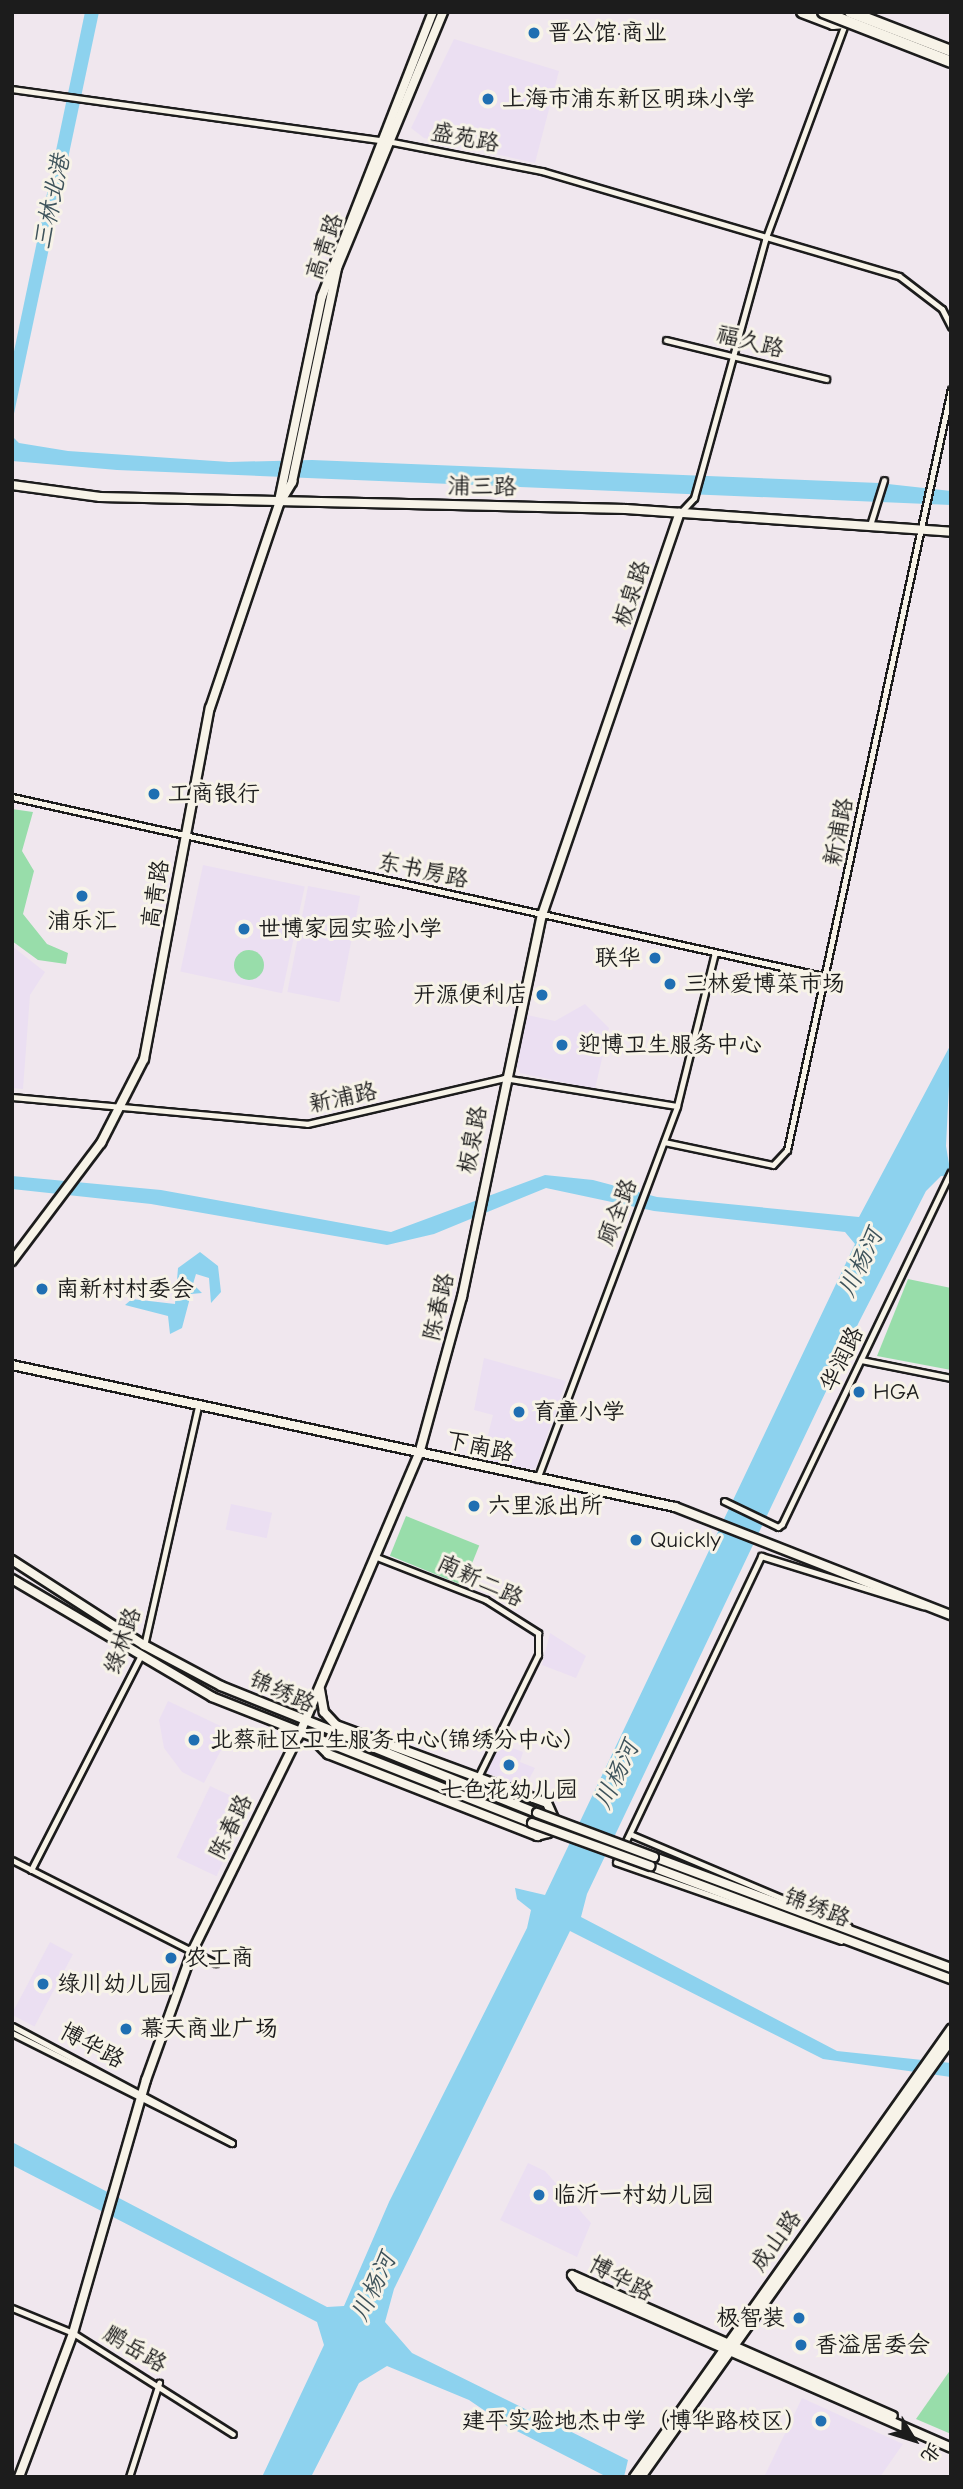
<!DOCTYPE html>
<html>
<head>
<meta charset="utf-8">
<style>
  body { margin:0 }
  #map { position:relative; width:963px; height:2489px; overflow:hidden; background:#f0e7ee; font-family:"Comic Neue","LXGW WenKai TC",sans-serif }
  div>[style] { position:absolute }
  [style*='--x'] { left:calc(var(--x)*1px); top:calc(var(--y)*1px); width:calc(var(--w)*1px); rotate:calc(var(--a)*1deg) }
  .built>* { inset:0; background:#ebdff2; transform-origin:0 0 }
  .green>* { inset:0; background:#98ddaa; transform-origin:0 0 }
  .round { border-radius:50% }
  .water>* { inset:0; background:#8dd2ee }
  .roads { filter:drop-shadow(2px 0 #1c1c1c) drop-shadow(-2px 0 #1c1c1c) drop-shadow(0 2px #1c1c1c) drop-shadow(0 -2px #1c1c1c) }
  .street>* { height:5px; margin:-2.5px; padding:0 2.5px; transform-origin:2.5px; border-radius:2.5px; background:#f7f3e8 }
  .secondary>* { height:8px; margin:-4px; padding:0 4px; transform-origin:4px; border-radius:4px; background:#f7f3e8 }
  .highway>* { height:10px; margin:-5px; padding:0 5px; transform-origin:5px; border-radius:5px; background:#f7f3e8 }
  .bridges { filter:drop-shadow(2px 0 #1c1c1c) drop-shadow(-2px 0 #1c1c1c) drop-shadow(0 2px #1c1c1c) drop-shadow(0 -2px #1c1c1c) }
  .secondary-bridge>* { height:8px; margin:-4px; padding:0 4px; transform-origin:4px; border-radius:4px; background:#f7f3e8 }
  .highway-bridge>* { height:10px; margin:-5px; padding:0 5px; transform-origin:5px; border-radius:5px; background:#f7f3e8 }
  .dots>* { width:19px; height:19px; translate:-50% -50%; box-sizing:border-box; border:4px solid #f7f3e8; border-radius:50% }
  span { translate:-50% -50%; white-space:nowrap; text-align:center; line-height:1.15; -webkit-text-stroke:6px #f7f3e8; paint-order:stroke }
  .poi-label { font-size:23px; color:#1c1c1c }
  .left { translate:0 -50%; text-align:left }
  .right { translate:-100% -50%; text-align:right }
  .street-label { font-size:23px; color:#1c1c1c }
  .water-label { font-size:24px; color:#3e535b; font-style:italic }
  .frame { position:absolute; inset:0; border:14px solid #1c1c1c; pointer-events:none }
  .north { position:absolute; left:879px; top:2405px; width:70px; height:70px; -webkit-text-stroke:5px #f7f3e8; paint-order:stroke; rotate:128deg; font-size:19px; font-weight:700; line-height:28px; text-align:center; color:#1c1c1c }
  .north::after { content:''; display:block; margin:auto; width:24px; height:32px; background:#1c1c1c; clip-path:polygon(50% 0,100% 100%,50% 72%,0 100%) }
</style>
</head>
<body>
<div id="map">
  <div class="built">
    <i style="clip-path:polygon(454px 39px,559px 71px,535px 163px,424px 138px,411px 128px)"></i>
    <i style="left:203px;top:865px;width:104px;height:109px;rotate:12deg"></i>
    <i style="left:308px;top:886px;width:53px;height:108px;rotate:11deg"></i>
    <i style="clip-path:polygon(12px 946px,45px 972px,30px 995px,23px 1089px,12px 1088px)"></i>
    <i style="clip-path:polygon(585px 1004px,609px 1028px,595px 1089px,520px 1073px,515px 1062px,527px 1015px,555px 1021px)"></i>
    <i style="clip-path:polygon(484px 1358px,566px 1381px,536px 1467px,529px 1471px,482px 1459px,493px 1415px,474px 1410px)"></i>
    <i style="left:231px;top:1504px;width:42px;height:26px;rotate:12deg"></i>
    <i style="clip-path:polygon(550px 1633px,586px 1656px,576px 1678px,542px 1665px)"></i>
    <i style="clip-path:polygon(168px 1701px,231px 1731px,204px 1783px,182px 1772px,164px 1748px,159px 1720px)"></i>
    <i style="clip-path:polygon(500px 1743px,523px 1752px,520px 1762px,535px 1768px,525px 1787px,487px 1773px)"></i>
    <i style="left:210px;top:1786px;width:44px;height:79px;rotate:25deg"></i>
    <i style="left:50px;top:1942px;width:26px;height:82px;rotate:28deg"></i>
    <i style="clip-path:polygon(528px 2163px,545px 2171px,591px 2223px,577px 2257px,500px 2220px)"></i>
    <i style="clip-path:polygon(802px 2398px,903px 2444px,880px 2477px,764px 2477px)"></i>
  </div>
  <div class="green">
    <i style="clip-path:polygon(12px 809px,33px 812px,22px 851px,34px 871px,23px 914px,47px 944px,68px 953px,66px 964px,38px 960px,12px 941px)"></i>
    <i class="round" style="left:234px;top:950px;width:30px;height:30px"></i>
    <i style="clip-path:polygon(908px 1279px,951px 1288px,951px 1370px,877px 1356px)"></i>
    <i style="left:406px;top:1516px;width:79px;height:43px;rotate:22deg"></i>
    <i style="clip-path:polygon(951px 2369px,951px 2434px,916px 2419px)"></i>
  </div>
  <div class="water">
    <i style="clip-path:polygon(85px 12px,99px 12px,12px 423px,12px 361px)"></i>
    <i style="clip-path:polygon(12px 436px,19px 443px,68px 451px,229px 462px,312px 460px,879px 483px,951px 491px,951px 505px,117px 470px,12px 461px)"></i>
    <i style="clip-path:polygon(951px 1044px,946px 1146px,951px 1176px,941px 1176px,926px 1191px,859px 1322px,587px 1894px,581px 1917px,837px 2051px,951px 2063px,951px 2077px,823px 2059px,570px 1931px,394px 2289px,385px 2322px,412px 2353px,628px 2460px,624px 2477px,607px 2477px,507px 2426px,469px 2400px,387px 2366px,359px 2383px,311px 2477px,262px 2477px,324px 2345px,317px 2322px,12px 2165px,12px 2142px,327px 2307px,344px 2306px,389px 2202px,527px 1928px,531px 1910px,517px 1899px,515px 1888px,545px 1895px,855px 1244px,845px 1232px,654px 1211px,546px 1188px,434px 1234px,387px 1245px,151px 1204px,12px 1189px,12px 1176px,161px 1190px,391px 1232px,545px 1175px,593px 1180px,657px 1197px,859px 1217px)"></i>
    <i style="clip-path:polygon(200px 1252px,218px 1266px,221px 1292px,211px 1303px,209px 1278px,196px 1274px,193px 1284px,202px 1293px,191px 1294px,182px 1328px,170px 1334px,168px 1316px,125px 1305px,132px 1299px,175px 1304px,178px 1268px)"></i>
  </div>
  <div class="roads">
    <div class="street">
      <i style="--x:12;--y:89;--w:379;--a:7.9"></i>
      <i style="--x:387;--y:141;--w:158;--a:11"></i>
      <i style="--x:542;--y:171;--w:372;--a:16.4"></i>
      <i style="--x:899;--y:276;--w:54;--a:37.5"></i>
      <i style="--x:942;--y:309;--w:20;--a:63"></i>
      <i style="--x:666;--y:340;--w:165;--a:13.7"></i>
      <i style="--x:680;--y:513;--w:21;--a:-47"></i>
      <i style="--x:694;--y:498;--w:268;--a:-74.6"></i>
      <i style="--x:765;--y:240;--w:230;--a:-69.7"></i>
      <i style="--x:870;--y:525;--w:47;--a:-72.7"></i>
      <i style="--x:12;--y:797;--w:835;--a:12.45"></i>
      <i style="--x:12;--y:1097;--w:296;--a:5.2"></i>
      <i style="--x:307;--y:1124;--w:202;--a:-13.1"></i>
      <i style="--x:504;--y:1078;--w:175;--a:9.2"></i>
      <i style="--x:664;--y:1142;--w:111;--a:11.9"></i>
      <i style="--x:773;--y:1165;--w:21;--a:-47"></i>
      <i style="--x:787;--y:1150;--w:778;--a:-77.84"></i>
      <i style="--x:861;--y:1360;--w:92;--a:11.3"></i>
      <i style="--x:537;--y:1479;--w:398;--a:-69.4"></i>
      <i style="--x:677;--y:1106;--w:158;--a:-76.1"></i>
      <i style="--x:724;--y:1501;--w:60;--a:25.7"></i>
      <i style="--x:778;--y:1527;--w:5;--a:-37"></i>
      <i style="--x:782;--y:1524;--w:390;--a:-64.4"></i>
      <i style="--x:374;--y:1556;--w:120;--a:21.4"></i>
      <i style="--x:486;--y:1600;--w:62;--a:32.4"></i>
      <i style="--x:538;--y:1633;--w:22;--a:90"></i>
      <i style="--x:538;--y:1655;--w:136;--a:116.2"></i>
      <i style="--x:144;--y:1646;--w:246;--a:-77.3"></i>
      <i style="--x:630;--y:1834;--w:237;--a:22.9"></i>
      <i style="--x:12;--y:1860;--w:228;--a:26.9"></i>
      <i style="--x:31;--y:1870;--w:242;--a:-62.9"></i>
      <i style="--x:841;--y:1941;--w:238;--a:-160.7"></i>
      <i style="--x:616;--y:1862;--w:339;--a:-64.6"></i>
      <i style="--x:761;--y:1556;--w:170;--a:17.2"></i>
      <i style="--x:12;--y:2026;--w:249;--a:28"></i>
      <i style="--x:12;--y:2033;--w:246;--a:26.6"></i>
      <i style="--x:12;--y:2308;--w:66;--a:22.3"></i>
      <i style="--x:73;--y:2333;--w:189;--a:32.3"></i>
      <i style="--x:129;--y:2477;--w:99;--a:-72.3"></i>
    </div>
    <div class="secondary">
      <i style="--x:12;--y:485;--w:89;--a:7.8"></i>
      <i style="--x:100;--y:497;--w:526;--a:1.31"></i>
      <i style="--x:626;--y:509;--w:326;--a:4"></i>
      <i style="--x:279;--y:501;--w:209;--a:-78.2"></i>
      <i style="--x:322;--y:296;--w:305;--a:-68.7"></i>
      <i style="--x:12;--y:1261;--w:148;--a:-53"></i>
      <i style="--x:101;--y:1143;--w:94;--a:-62.9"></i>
      <i style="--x:144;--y:1059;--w:357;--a:-79.4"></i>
      <i style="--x:210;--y:708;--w:215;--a:-71.3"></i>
      <i style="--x:279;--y:504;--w:26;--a:-59"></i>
      <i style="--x:292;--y:482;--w:219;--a:-78.1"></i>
      <i style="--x:337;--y:268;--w:277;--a:-67.5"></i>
      <i style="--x:12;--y:1365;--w:678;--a:12.09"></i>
      <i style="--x:675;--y:1507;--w:296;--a:21.4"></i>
      <i style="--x:12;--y:1560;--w:157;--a:32.8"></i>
      <i style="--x:144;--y:1645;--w:87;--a:28"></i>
      <i style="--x:221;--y:1686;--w:341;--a:21.9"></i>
      <i style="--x:12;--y:1579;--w:232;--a:30.5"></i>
      <i style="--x:212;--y:1697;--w:344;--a:21.5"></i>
      <i style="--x:319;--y:1745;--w:13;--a:45"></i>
      <i style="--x:328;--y:1754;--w:225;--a:21.4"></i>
      <i style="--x:537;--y:1836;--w:11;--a:-15"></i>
      <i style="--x:548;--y:1833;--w:14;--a:-60"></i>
      <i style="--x:555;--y:1821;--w:20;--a:-114"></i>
      <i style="--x:547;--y:1803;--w:225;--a:-159.7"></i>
      <i style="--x:336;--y:1725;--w:18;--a:-133"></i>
      <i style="--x:324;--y:1712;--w:23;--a:-100"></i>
      <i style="--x:654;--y:1857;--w:317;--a:20.5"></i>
      <i style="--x:650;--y:1866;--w:322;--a:20.6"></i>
      <i style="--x:572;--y:2275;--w:14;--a:51"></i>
      <i style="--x:581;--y:2286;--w:404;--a:23.6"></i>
      <i style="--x:574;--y:2276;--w:348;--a:23.7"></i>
      <i style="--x:19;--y:2477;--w:154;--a:-69.4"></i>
      <i style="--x:73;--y:2333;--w:263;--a:-73.9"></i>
      <i style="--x:146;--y:2080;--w:136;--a:-70.2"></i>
      <i style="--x:192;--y:1952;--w:242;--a:-63.8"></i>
      <i style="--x:299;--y:1735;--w:306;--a:-66.9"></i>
      <i style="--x:419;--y:1454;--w:163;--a:-74.7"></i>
      <i style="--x:462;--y:1297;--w:390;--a:-78.2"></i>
      <i style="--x:542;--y:915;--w:425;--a:-71.1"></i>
      <i style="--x:634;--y:2477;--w:549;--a:-54.72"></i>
      <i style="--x:641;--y:2477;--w:536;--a:-54.65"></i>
    </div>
    <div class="highway">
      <i style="--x:802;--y:12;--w:33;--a:21"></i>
      <i style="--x:833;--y:24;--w:13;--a:-4"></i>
    </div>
  </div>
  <div class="bridges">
    <div class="secondary-bridge">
      <i style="--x:537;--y:1813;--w:125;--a:20.6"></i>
      <i style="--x:532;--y:1823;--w:126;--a:20"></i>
    </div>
    <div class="highway-bridge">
      <i style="--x:823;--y:12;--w:137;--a:21.3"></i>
      <i style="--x:850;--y:12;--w:108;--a:21.1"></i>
    </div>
  </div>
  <div class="dots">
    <i style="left:534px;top:33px;background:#1f6fb2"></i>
    <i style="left:488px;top:99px;background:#1f6fb2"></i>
    <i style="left:154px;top:794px;background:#1f6fb2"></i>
    <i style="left:82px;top:896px;background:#1f6fb2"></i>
    <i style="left:244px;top:929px;background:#1f6fb2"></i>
    <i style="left:655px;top:958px;background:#1f6fb2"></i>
    <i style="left:670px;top:984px;background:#1f6fb2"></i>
    <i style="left:542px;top:995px;background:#1f6fb2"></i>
    <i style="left:562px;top:1045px;background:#1f6fb2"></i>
    <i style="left:42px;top:1289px;background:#1f6fb2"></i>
    <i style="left:859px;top:1392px;background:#1f6fb2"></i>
    <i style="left:519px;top:1412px;background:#1f6fb2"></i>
    <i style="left:474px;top:1506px;background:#1f6fb2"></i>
    <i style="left:636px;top:1540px;background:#1f6fb2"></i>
    <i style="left:194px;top:1740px;background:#1f6fb2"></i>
    <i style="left:509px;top:1765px;background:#1f6fb2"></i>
    <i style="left:171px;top:1958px;background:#1f6fb2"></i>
    <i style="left:43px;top:1984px;background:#1f6fb2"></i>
    <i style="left:126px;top:2029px;background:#1f6fb2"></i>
    <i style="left:539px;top:2195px;background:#1f6fb2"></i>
    <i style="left:799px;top:2318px;background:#1f6fb2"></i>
    <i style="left:801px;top:2345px;background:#1f6fb2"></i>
    <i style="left:821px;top:2421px;background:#1f6fb2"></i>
  </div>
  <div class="poi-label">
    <span class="left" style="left:548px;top:33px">晋公馆·商业</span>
    <span class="left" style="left:502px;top:99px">上海市浦东新区明珠小学</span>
    <span class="left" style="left:168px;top:794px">工商银行</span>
    <span style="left:82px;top:921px">浦乐汇</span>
    <span class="left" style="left:258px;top:929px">世博家园实验小学</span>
    <span class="right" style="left:641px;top:958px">联华</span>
    <span class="left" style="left:684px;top:984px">三林爱博菜市场</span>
    <span class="right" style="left:528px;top:995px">开源便利店</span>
    <span class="left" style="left:578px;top:1045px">迎博卫生服务中心</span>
    <span class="left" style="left:56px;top:1289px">南新村村委会</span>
    <span class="left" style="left:873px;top:1392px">HGA</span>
    <span class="left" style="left:533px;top:1412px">育童小学</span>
    <span class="left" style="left:488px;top:1506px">六里派出所</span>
    <span class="left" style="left:650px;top:1540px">Quickly</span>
    <span class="left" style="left:210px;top:1740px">北蔡社区卫生服务中心(锦绣分中心)</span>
    <span style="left:509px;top:1790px">七色花幼儿园</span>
    <span class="left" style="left:185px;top:1958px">农工商</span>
    <span class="left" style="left:57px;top:1984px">绿川幼儿园</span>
    <span class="left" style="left:140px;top:2029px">幕天商业广场</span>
    <span class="left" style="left:553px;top:2195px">临沂一村幼儿园</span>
    <span class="right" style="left:785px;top:2318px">极智装</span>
    <span class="left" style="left:815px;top:2345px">香溢居委会</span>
    <span class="right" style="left:807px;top:2421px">建平实验地杰中学（博华路校区）</span>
  </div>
  <div class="street-label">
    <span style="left:465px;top:138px;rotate:11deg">盛苑路</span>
    <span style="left:325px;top:247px;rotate:-71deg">高青路</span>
    <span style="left:750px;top:342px;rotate:14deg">福久路</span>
    <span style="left:482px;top:487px;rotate:1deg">浦三路</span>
    <span style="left:632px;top:594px;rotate:-71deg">板泉路</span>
    <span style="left:839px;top:832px;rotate:-79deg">新浦路</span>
    <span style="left:423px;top:871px;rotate:12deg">东书房路</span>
    <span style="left:156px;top:894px;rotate:-81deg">高青路</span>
    <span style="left:343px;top:1098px;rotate:-12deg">新浦路</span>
    <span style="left:473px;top:1140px;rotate:-79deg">板泉路</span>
    <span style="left:618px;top:1212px;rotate:-69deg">顾全路</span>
    <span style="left:439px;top:1307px;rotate:-77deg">陈春路</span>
    <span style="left:842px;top:1359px;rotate:-64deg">华润路</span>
    <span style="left:480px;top:1447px;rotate:12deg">下南路</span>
    <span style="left:480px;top:1581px;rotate:25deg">南新二路</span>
    <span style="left:123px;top:1641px;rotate:-71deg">绿林路</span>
    <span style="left:282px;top:1692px;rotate:24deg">锦绣路</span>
    <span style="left:231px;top:1827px;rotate:-64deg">陈春路</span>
    <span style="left:817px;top:1908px;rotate:21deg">锦绣路</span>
    <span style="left:92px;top:2046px;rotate:28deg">博华路</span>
    <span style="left:776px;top:2241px;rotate:-54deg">成山路</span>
    <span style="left:621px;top:2279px;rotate:28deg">博华路</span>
    <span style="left:135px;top:2349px;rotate:31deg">鹏岳路</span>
  </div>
  <div class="water-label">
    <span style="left:52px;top:202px;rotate:-78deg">三林北港</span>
    <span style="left:861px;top:1263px;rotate:-65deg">川杨河</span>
    <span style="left:617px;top:1775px;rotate:-65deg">川杨河</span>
    <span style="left:374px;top:2287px;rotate:-65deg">川杨河</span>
  </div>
  <div class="frame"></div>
  <div class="north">北</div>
</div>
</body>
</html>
